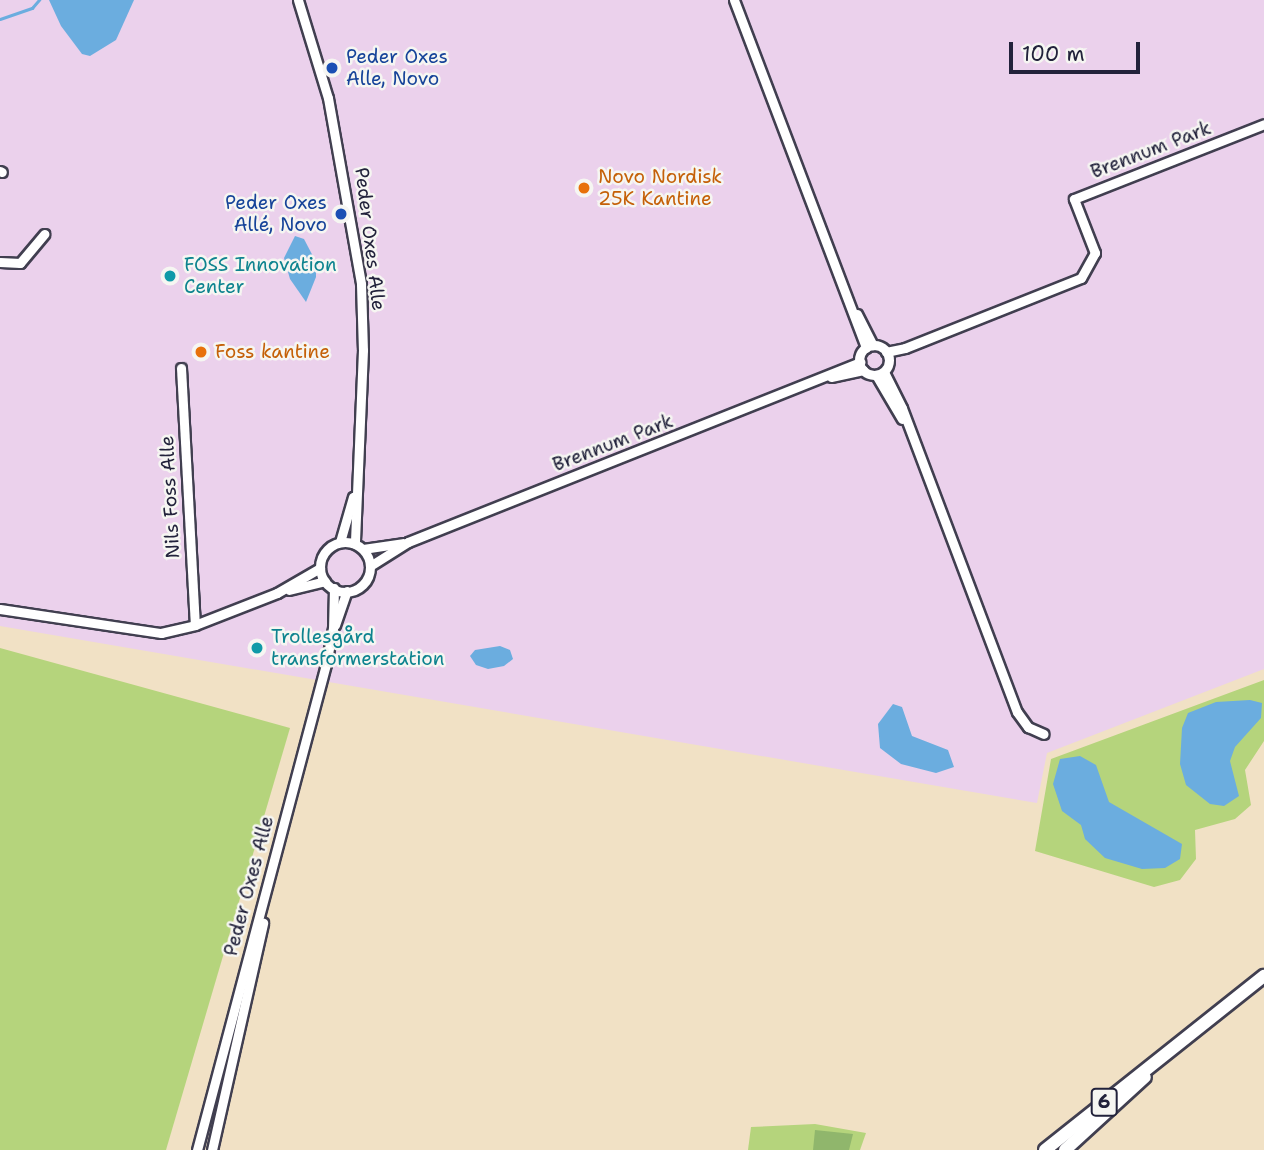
<!DOCTYPE html>
<html>
<head>
<meta charset="utf-8">
<style>
  body { margin:0 }
  #map { position:relative; width:1264px; height:1150px; overflow:hidden; background:#f1e1c5; font-family:"Shantell Sans",sans-serif }
  div>[style] { position:absolute }
  [style*='--x'] { left:calc(var(--x)*1px); top:calc(var(--y)*1px); width:calc(var(--w)*1px); rotate:calc(var(--a)*1deg) }
  .built>* { inset:0; background:#ebd1ec }
  .green>* { inset:0; background:#b5d47c }
  .forest>* { inset:0; background:#90b66c }
  .water>* { inset:0; background:#6baddf }
  .stream>* { height:2.5px; margin:-1.25px; padding:0 1.25px; transform-origin:1.25px; border-radius:1.25px; background:#6baddf }
  .roads { filter:drop-shadow(2px 0 #413f50) drop-shadow(-2px 0 #413f50) drop-shadow(0 2px #413f50) drop-shadow(0 -2px #413f50) }
  .minor>* { height:9px; margin:-4.5px; padding:0 4.5px; transform-origin:4.5px; border-radius:4.5px; background:#fff }
  .minor>.ring { margin:-4.5px; padding:0; box-sizing:content-box; background:none; border:9px solid #fff; border-radius:50% }
  .highway>* { height:12px; margin:-6px; padding:0 6px; transform-origin:6px; border-radius:6px; background:#fff }
  .dots>* { width:19px; height:19px; translate:-50% -50%; box-sizing:border-box; border:4px solid #f6f6f2; border-radius:50% }
  span { translate:-50% -50%; white-space:nowrap; text-align:center; line-height:1.15; -webkit-text-stroke:5px #f6f6f2; paint-order:stroke }
  .shield-label span { padding:2px 5px; background:#f6f6f2; border:2px solid; border-radius:5px; -webkit-text-stroke-width:0 }
  .shield-label { font-size:18px; color:#22223b; font-weight:700 }
  .transit-label { font-size:19px; color:#164399 }
  .left { translate:0 -50%; text-align:left }
  .right { translate:-100% -50%; text-align:right }
  .street-label { font-size:19px; color:#22223b }
  .food-label { font-size:19px; color:#c56008 }
  .culture-label { font-size:19px; color:#0d838f }
  .scale { position:absolute; left:1009px; top:42px; width:131px; height:32px; box-sizing:border-box; border:4px solid #22223b; border-top:0; padding-left:9px; font-size:21px; line-height:24px; white-space:nowrap; color:#22223b; -webkit-text-stroke:5px #f6f6f2; paint-order:stroke }
</style>
</head>
<body>
<div id="map">
  <div class="built">
    <i style="clip-path:polygon(0 0,1264px 0,1264px 669px,1047px 753px,1037px 803px,0 626px)"></i>
  </div>
  <div class="green">
    <i style="clip-path:polygon(0 648px,290px 728px,166px 1150px,0 1150px)"></i>
    <i style="clip-path:polygon(1264px 680px,1264px 741px,1245px 770px,1251px 805px,1235px 819px,1195px 830px,1196px 859px,1180px 880px,1154px 887px,1035px 851px,1051px 759px)"></i>
    <i style="clip-path:polygon(815px 1124px,866px 1133px,860px 1150px,748px 1150px,751px 1127px)"></i>
  </div>
  <div class="forest">
    <i style="clip-path:polygon(815px 1130px,853px 1134px,849px 1150px,813px 1150px)"></i>
  </div>
  <div class="water">
    <i style="clip-path:polygon(49px 0,134px 0,116px 40px,90px 56px,82px 54px,61px 26px)"></i>
    <i style="clip-path:polygon(295px 236px,304px 239px,316px 262px,316px 277px,306px 302px,290px 279px,284px 258px)"></i>
    <i style="clip-path:polygon(500px 646px,510px 650px,513px 659px,504px 666px,488px 669px,476px 665px,470px 656px,475px 650px)"></i>
    <i style="clip-path:polygon(1250px 700px,1262px 703px,1261px 718px,1235px 747px,1230px 761px,1239px 796px,1224px 806px,1210px 804px,1186px 785px,1180px 764px,1182px 728px,1188px 713px,1216px 702px)"></i>
    <i style="clip-path:polygon(893px 704px,902px 707px,912px 736px,948px 750px,954px 767px,936px 773px,901px 764px,880px 748px,878px 724px)"></i>
    <i style="clip-path:polygon(1080px 756px,1096px 765px,1109px 802px,1182px 844px,1180px 859px,1165px 868px,1142px 869px,1105px 858px,1085px 839px,1081px 825px,1062px 811px,1053px 784px,1060px 759px)"></i>
  </div>
  <div class="stream">
    <i style="--x:0;--y:19;--w:34;--a:-19"></i>
    <i style="--x:32;--y:8;--w:11;--a:-49"></i>
  </div>
  <div class="roads">
    <div class="minor">
      <i style="--x:298;--y:0;--w:102;--a:73"></i>
      <i style="--x:328;--y:98;--w:189;--a:79.9"></i>
      <i style="--x:361;--y:284;--w:66;--a:88.3"></i>
      <i style="--x:363;--y:350;--w:194;--a:92.4"></i>
      <i style="--x:734;--y:0;--w:372;--a:69.2"></i>
      <i style="--x:0;--y:171;--w:2;--a:27"></i>
      <i style="--x:0;--y:262;--w:20;--a:3"></i>
      <i style="--x:20;--y:263;--w:38;--a:-50"></i>
      <i style="--x:857;--y:314;--w:35;--a:63"></i>
      <i class="ring" style="left:859px;top:345px;width:21px;height:21px"></i>
      <i style="--x:886;--y:352;--w:19;--a:-12"></i>
      <i style="--x:905;--y:348;--w:189;--a:-21.7"></i>
      <i style="--x:1081;--y:278;--w:29;--a:-61"></i>
      <i style="--x:1095;--y:253;--w:58;--a:-111.3"></i>
      <i style="--x:1074;--y:199;--w:204;--a:-21.5"></i>
      <i style="--x:181;--y:368;--w:257;--a:86.9"></i>
      <i style="--x:884;--y:372;--w:40;--a:63.4"></i>
      <i style="--x:902;--y:408;--w:325;--a:69.3"></i>
      <i style="--x:1017;--y:712;--w:19;--a:54"></i>
      <i style="--x:1028;--y:727;--w:17;--a:24"></i>
      <i style="--x:876;--y:375;--w:51;--a:59.4"></i>
      <i style="--x:831;--y:377;--w:33;--a:-12"></i>
      <i style="--x:340;--y:542;--w:47;--a:-73.9"></i>
      <i class="ring" style="left:320px;top:542px;width:41px;height:41px"></i>
      <i style="--x:363;--y:549;--w:40;--a:-8.5"></i>
      <i style="--x:370;--y:566;--w:45;--a:-32.3"></i>
      <i style="--x:408;--y:542;--w:487;--a:-21.7"></i>
      <i style="--x:289;--y:590;--w:37;--a:-14"></i>
      <i style="--x:0;--y:609;--w:163;--a:8.5"></i>
      <i style="--x:161;--y:633;--w:35;--a:-13"></i>
      <i style="--x:195;--y:625;--w:88;--a:-21.3"></i>
      <i style="--x:277;--y:593;--w:50;--a:-30.2"></i>
      <i style="--x:335;--y:625;--w:36;--a:-71"></i>
      <i style="--x:197;--y:1150;--w:503;--a:-75.13"></i>
      <i style="--x:326;--y:664;--w:36;--a:-79"></i>
      <i style="--x:333;--y:629;--w:41;--a:-88.6"></i>
      <i style="--x:212;--y:1150;--w:233;--a:-77.3"></i>
    </div>
    <div class="highway">
      <i style="--x:1045;--y:1150;--w:280;--a:-38.5"></i>
      <i style="--x:1065;--y:1150;--w:108;--a:-42.4"></i>
    </div>
  </div>
  <div class="dots">
    <i style="left:332px;top:68px;background:#1a4fb4"></i>
    <i style="left:584px;top:188px;background:#e8710a"></i>
    <i style="left:341px;top:214px;background:#1a4fb4"></i>
    <i style="left:170px;top:276px;background:#0f9aa8"></i>
    <i style="left:201px;top:352px;background:#e8710a"></i>
    <i style="left:257px;top:648px;background:#0f9aa8"></i>
  </div>
  <div class="shield-label">
    <span style="left:1104px;top:1102px">6</span>
  </div>
  <div class="transit-label">
    <span class="left" style="left:346px;top:68px">Peder Oxes<br>Alle, Novo</span>
    <span class="right" style="left:327px;top:214px">Peder Oxes<br>Allé, Novo</span>
  </div>
  <div class="street-label">
    <span style="left:1151px;top:150px;rotate:-21deg">Brennum Park</span>
    <span style="left:370px;top:239px;rotate:83deg">Peder Oxes Alle</span>
    <span style="left:613px;top:443px;rotate:-21deg">Brennum Park</span>
    <span style="left:170px;top:497px;rotate:-93deg">Nils Foss Alle</span>
    <span style="left:249px;top:886px;rotate:-75deg">Peder Oxes Alle</span>
  </div>
  <div class="food-label">
    <span class="left" style="left:598px;top:188px">Novo Nordisk<br>25K Kantine</span>
    <span class="left" style="left:215px;top:352px">Foss kantine</span>
  </div>
  <div class="culture-label">
    <span class="left" style="left:184px;top:276px">FOSS Innovation<br>Center</span>
    <span class="left" style="left:271px;top:648px">Trollesgård<br>transformerstation</span>
  </div>
  <div class="scale">100 m</div>
</div>
</body>
</html>
